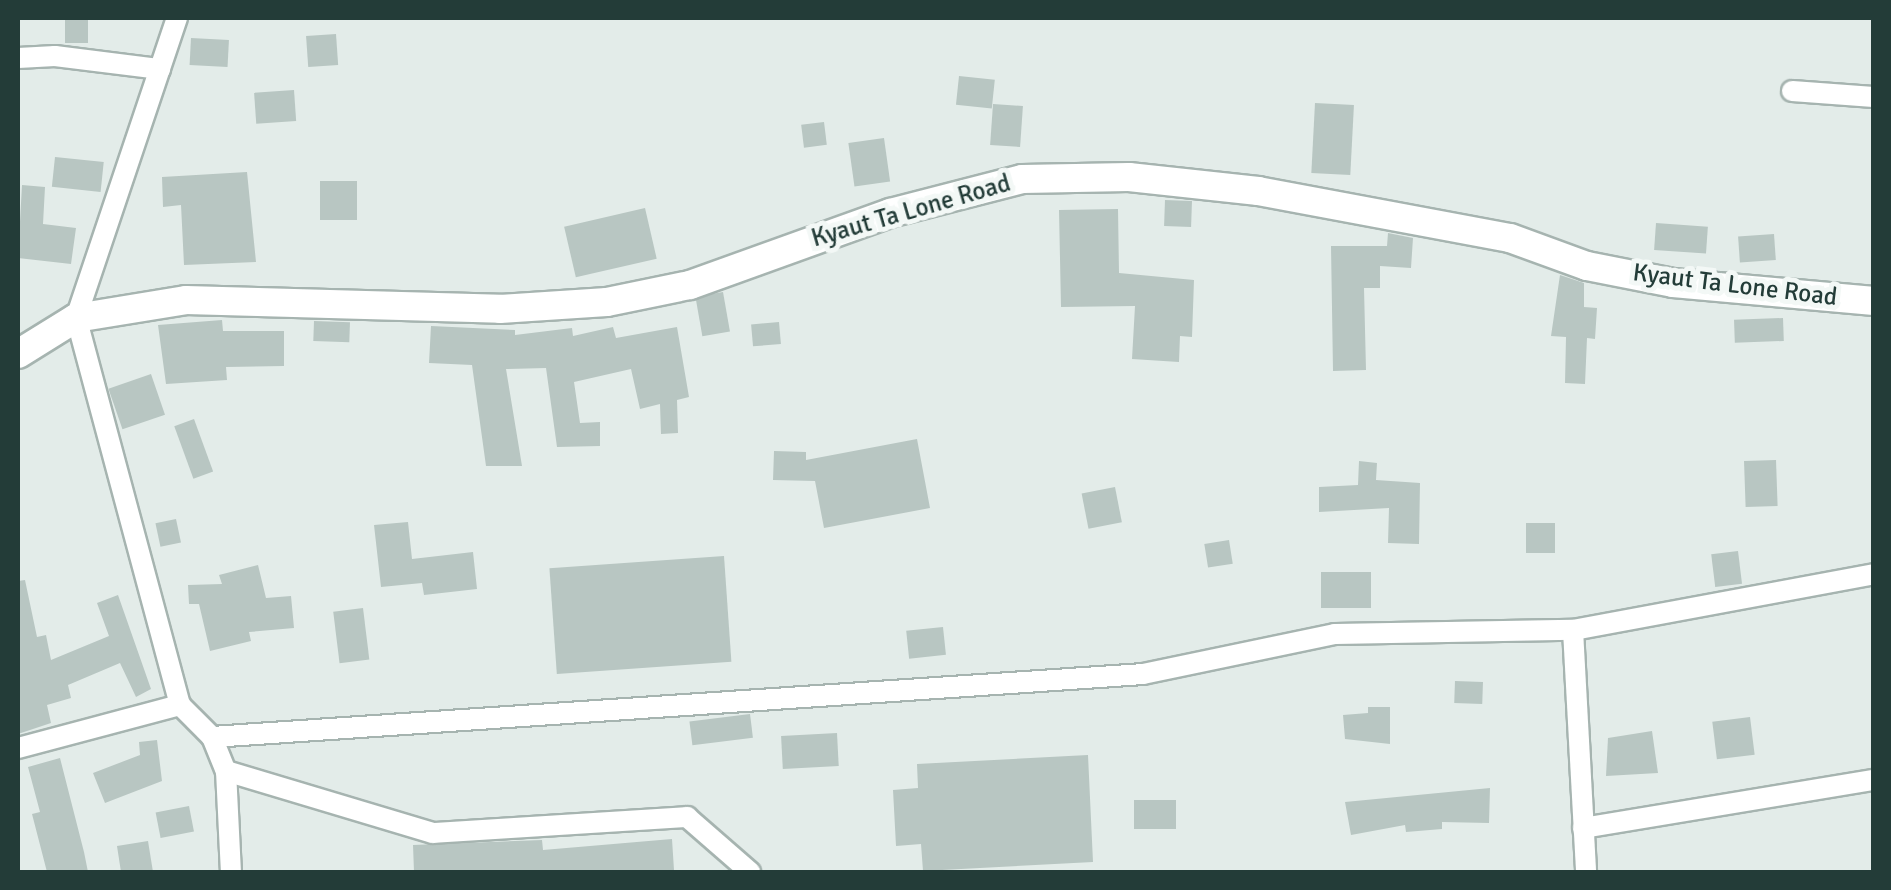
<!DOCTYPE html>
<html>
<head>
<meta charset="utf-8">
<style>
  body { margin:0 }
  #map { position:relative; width:1891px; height:890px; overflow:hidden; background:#e3ece9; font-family:Signika,sans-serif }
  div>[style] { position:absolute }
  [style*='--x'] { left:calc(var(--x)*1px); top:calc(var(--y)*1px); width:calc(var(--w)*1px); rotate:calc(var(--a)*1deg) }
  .building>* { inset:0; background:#b8c6c2; transform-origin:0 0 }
  .roads { filter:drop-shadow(2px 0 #a6b4b0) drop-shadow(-2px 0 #a6b4b0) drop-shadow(0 2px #a6b4b0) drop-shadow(0 -2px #a6b4b0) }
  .minor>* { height:20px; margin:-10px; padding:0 10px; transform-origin:10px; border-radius:10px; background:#fff }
  .secondary>* { height:28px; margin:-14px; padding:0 14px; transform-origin:14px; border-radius:14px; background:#fff }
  span { translate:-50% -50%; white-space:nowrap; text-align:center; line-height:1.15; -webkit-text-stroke:10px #f3f8f6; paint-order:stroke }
  .street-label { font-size:25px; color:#233c38 }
  .frame { position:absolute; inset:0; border:20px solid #233c38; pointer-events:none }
</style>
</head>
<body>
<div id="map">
  <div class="building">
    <i style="left:65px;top:18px;width:23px;height:25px"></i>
    <i style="left:336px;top:34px;width:31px;height:30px;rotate:86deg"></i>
    <i style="left:191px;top:38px;width:38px;height:27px;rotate:3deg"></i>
    <i style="left:959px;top:76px;width:36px;height:29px;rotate:6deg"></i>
    <i style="left:294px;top:90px;width:31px;height:40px;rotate:86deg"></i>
    <i style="left:1315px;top:103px;width:39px;height:70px;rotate:3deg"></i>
    <i style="left:993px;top:104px;width:30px;height:41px;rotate:4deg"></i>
    <i style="left:824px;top:122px;width:23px;height:23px;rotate:83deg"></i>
    <i style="left:884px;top:138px;width:44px;height:36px;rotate:82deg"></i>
    <i style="left:55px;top:157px;width:49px;height:30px;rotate:6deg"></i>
    <i style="clip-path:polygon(247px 172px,256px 262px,184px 265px,181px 205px,163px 207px,162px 177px)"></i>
    <i style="left:320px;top:181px;width:37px;height:39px"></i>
    <i style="clip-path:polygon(22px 185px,45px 187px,43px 224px,76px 228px,71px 264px,18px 258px)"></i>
    <i style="left:1165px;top:200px;width:27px;height:26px;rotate:2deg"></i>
    <i style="left:645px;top:208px;width:52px;height:83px;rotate:77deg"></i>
    <i style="clip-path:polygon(1118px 209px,1119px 273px,1194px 280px,1192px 337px,1180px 336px,1179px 362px,1132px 359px,1135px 306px,1061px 307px,1059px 210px)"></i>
    <i style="left:1656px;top:223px;width:52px;height:27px;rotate:4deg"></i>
    <i style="clip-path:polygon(1388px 233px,1413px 238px,1411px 268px,1380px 266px,1380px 288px,1364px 288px,1366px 370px,1333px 371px,1331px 246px,1387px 246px)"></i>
    <i style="left:1774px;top:234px;width:26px;height:36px;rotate:86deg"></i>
    <i style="clip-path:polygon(1560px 275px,1584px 283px,1584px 307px,1597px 308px,1595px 339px,1587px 338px,1585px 384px,1565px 383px,1566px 337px,1551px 336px)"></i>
    <i style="left:723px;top:292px;width:40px;height:28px;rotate:80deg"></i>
    <i style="left:1783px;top:318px;width:23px;height:49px;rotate:88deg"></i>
    <i style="clip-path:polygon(222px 320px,223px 331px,284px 331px,284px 366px,226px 367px,227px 380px,166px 384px,158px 325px)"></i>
    <i style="left:314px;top:321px;width:36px;height:20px;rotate:2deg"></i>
    <i style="left:779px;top:322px;width:22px;height:28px;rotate:85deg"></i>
    <i style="clip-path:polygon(431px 326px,515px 330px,515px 335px,572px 328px,573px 336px,613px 327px,616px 338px,677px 327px,689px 397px,677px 400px,678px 433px,661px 434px,660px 404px,640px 409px,631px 369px,574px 382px,580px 423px,600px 422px,600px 446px,557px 447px,546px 368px,506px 369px,522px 466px,486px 466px,472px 365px,429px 363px)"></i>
    <i style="left:151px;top:374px;width:43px;height:45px;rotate:71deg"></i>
    <i style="left:194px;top:419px;width:56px;height:21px;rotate:70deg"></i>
    <i style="clip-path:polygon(917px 439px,930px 508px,824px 528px,815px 481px,773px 480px,774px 451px,806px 452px,806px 460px)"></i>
    <i style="left:1776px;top:460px;width:46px;height:32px;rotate:88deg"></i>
    <i style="clip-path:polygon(1359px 461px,1377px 463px,1376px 480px,1420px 483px,1419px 544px,1388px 543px,1389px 508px,1319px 512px,1319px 487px,1358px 485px)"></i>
    <i style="left:1115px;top:487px;width:36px;height:34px;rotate:79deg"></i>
    <i style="left:176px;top:519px;width:24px;height:21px;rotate:78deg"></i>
    <i style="clip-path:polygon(408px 522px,412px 559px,473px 552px,477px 589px,424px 595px,422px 583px,381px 587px,374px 525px)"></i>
    <i style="left:1526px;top:523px;width:29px;height:30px"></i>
    <i style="left:1229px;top:540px;width:24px;height:25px;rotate:81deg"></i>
    <i style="left:1738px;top:551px;width:33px;height:27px;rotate:83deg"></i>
    <i style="left:724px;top:556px;width:106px;height:175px;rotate:86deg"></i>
    <i style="clip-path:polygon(258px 565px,266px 598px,291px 596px,294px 628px,249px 632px,251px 641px,210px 651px,199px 604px,189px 604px,188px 585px,222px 584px,219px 575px)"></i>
    <i style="left:1321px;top:572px;width:50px;height:36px"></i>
    <i style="clip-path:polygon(25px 580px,37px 637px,46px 635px,51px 660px,109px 636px,97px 603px,118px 595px,151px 689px,136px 697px,120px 663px,68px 685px,71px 698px,47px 705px,51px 723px,18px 734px,18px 581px)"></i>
    <i style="left:363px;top:608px;width:52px;height:30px;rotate:83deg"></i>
    <i style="left:943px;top:627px;width:28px;height:37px;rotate:84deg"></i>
    <i style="left:1455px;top:681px;width:28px;height:22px;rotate:2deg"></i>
    <i style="clip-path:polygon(1368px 707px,1390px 707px,1390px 744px,1345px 739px,1343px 715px,1368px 713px)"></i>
    <i style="left:750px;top:714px;width:24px;height:61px;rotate:83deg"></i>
    <i style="left:1750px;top:717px;width:38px;height:38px;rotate:83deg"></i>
    <i style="clip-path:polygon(1652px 731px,1658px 773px,1606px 776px,1608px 738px)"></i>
    <i style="left:837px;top:733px;width:33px;height:56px;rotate:87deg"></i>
    <i style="clip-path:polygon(157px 740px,162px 781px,105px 803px,93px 773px,140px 755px,139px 742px)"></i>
    <i style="clip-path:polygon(1088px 755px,1093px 862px,923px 871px,921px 844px,896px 846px,893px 790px,918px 788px,917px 764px)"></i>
    <i style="clip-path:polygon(60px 758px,84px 852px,88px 872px,47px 872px,32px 814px,40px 812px,28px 767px)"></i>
    <i style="clip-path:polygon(1490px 788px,1489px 823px,1442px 822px,1442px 829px,1406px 832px,1405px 825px,1351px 835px,1345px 802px)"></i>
    <i style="left:1176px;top:800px;width:29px;height:42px;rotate:90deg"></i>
    <i style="left:189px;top:806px;width:26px;height:34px;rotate:79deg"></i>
    <i style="clip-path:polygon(672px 839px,674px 870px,414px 872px,413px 845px,542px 840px,543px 850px)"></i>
    <i style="clip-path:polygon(148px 841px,153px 872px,121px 872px,117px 846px)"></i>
  </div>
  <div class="roads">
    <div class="minor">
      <i style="--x:18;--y:58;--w:37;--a:-3"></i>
      <i style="--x:55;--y:56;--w:106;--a:7.1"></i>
      <i style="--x:1792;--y:91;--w:82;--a:4.2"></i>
      <i style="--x:1573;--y:630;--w:242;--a:86.9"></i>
      <i style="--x:180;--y:705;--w:45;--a:45"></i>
      <i style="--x:212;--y:737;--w:37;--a:68"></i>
      <i style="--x:226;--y:771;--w:101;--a:87.2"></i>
      <i style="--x:212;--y:737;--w:933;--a:-3.87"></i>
      <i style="--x:1143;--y:674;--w:196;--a:-11.8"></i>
      <i style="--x:1335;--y:634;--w:238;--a:-1"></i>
      <i style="--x:1573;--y:630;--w:306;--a:-10.5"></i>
      <i style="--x:18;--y:748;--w:168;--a:-14.9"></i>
      <i style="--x:180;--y:705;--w:401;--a:-105"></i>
      <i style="--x:76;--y:318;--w:317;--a:-71.4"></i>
      <i style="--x:226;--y:771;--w:216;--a:16.7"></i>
      <i style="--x:433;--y:833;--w:255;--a:-3.6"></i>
      <i style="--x:687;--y:817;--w:84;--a:41.1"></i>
      <i style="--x:1583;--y:828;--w:295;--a:-9.4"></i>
    </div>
    <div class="secondary">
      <i style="--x:18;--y:354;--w:68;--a:-31.8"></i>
      <i style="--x:76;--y:318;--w:111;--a:-9.3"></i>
      <i style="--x:186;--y:300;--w:314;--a:1.6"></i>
      <i style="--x:500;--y:309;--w:107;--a:-3.7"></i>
      <i style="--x:607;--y:302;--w:85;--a:-11.6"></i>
      <i style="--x:690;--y:285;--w:213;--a:-19.8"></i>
      <i style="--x:890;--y:213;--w:136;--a:-14.4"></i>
      <i style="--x:1022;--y:179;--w:107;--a:-1.1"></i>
      <i style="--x:1129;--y:177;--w:130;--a:6.2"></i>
      <i style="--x:1258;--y:191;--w:256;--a:10.6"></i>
      <i style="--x:1510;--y:238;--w:82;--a:20"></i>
      <i style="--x:1587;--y:266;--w:88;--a:11.2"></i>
      <i style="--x:1673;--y:283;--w:202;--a:5.1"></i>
    </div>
  </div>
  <div class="street-label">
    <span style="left:911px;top:211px;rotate:-16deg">Kyaut Ta Lone Road</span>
    <span style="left:1735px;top:285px;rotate:7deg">Kyaut Ta Lone Road</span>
  </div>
  <div class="frame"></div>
</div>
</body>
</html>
